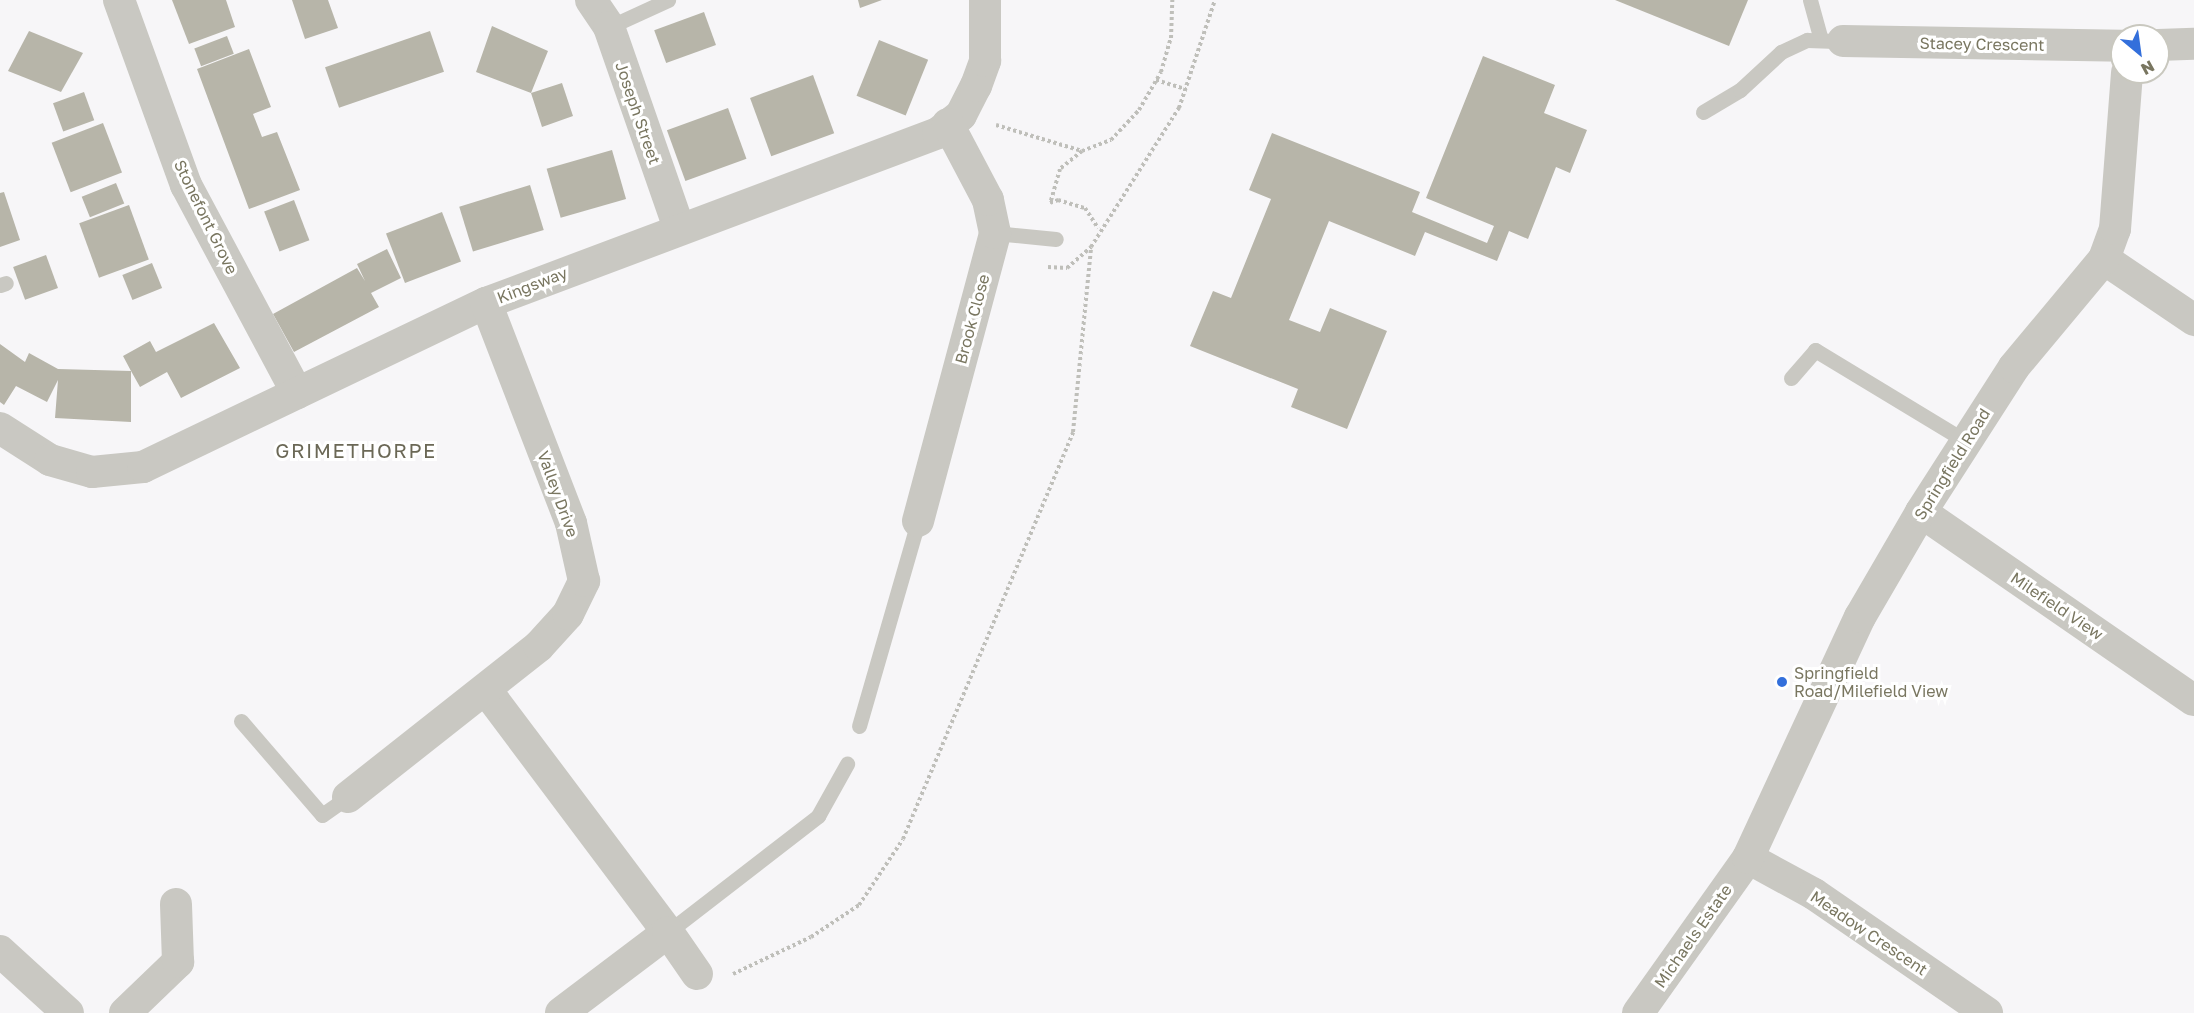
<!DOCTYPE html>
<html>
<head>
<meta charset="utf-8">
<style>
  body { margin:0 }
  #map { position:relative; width:2194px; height:1013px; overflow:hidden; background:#f7f6f8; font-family:"Golos Text",sans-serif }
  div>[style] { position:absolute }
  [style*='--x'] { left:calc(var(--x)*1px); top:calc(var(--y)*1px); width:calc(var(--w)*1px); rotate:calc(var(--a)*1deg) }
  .building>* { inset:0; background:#b7b5a9; transform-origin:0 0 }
  .path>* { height:4px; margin-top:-2px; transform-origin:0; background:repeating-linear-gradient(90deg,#bfbfba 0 3px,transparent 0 6px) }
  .lane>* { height:15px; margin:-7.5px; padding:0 7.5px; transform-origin:7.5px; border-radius:7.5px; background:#c9c8c2 }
  .street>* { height:32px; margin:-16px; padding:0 16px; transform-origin:16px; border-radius:16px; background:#c9c8c2 }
  .dots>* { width:16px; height:16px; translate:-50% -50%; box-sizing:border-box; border:3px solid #fff; border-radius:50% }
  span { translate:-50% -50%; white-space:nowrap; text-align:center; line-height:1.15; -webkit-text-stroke:6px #fff; paint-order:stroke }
  .street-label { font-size:16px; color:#797660 }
  .poi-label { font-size:16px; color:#797660 }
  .left { translate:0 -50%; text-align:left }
  .quarter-label { font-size:20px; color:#6b6856; letter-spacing:1.5px }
  .north { position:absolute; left:2110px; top:24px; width:60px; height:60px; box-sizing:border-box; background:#fff; border:2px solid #c9c8bf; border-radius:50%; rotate:151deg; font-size:16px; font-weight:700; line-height:24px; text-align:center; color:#797660 }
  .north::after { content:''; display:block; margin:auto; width:21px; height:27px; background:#336fdb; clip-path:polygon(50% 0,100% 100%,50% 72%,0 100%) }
</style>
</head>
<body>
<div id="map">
  <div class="building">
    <i style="clip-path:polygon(172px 0,226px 0,235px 27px,189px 44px)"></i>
    <i style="clip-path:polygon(292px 0,328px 0,338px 28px,305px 39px)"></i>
    <i style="clip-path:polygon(858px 0,882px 0,860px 8px)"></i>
    <i style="clip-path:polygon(1615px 0,1748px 0,1729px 46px)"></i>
    <i style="left:704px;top:12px;width:35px;height:53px;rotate:70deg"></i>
    <i style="clip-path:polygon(492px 26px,548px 51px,531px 93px,562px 83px,573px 116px,542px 127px,531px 93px,476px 72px)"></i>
    <i style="clip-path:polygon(29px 31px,83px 53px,61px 92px,8px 71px)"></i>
    <i style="left:430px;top:31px;width:43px;height:111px;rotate:71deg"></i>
    <i style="left:227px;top:36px;width:19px;height:35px;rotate:69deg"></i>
    <i style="left:879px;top:40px;width:53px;height:60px;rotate:22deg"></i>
    <i style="clip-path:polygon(249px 49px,271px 107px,253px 114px,262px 137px,277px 132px,300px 190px,249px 209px,197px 69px)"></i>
    <i style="clip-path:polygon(1483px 56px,1555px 85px,1544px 113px,1587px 130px,1570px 173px,1556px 167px,1528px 239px,1509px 231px,1497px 261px,1425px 232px,1415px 256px,1329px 221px,1289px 320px,1320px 332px,1330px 308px,1387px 331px,1347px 429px,1291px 407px,1298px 389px,1190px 346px,1213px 291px,1231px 298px,1271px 199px,1249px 190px,1272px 133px,1420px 192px,1412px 212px,1487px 243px,1494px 226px,1426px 198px)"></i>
    <i style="left:813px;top:75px;width:62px;height:67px;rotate:70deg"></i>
    <i style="left:84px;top:92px;width:30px;height:33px;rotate:70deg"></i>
    <i style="left:728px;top:108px;width:54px;height:65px;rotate:70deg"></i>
    <i style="left:103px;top:123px;width:53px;height:55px;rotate:69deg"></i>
    <i style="left:612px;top:150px;width:51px;height:68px;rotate:74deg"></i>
    <i style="left:116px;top:183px;width:22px;height:37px;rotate:68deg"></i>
    <i style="left:530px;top:185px;width:47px;height:74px;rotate:73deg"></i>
    <i style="clip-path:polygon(4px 192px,20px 240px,0 247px,0 193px)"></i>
    <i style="left:294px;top:200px;width:43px;height:32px;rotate:69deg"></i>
    <i style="left:129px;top:205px;width:58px;height:53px;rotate:70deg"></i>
    <i style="left:442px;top:212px;width:53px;height:60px;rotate:69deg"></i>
    <i style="clip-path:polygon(387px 249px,401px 278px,371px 293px,379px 307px,294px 352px,273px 314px,357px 268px,365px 281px,357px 264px)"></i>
    <i style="left:46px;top:255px;width:35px;height:35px;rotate:70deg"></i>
    <i style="left:152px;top:263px;width:27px;height:32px;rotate:68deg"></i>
    <i style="clip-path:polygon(214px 323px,240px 368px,181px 398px,167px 372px,140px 387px,131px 371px,131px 422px,55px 418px,58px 380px,47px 402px,16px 386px,4px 405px,0 402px,0 344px,25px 362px,29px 353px,58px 369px,131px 371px,123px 356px,150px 341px,156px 352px)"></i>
  </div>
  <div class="path">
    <i style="--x:1156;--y:80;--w:31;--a:17"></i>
    <i style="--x:996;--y:125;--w:90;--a:16.8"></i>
    <i style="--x:1082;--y:151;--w:28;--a:141"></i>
    <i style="--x:1060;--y:169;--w:35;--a:106"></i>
    <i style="--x:1050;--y:203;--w:9;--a:-21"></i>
    <i style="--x:1058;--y:200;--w:28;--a:17"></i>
    <i style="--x:1085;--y:208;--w:24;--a:57"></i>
    <i style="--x:1082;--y:151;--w:31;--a:-21"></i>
    <i style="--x:1111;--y:140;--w:41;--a:-47"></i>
    <i style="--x:1139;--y:110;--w:44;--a:-59.9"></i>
    <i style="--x:1161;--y:72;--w:35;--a:-74"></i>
    <i style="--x:1171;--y:38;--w:38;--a:-88"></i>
    <i style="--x:1048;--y:267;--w:19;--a:3"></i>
    <i style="--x:1067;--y:268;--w:32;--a:-41"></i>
    <i style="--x:733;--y:974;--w:86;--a:-25.4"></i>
    <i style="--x:811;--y:937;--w:58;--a:-33.7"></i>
    <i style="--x:859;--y:905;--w:79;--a:-56.3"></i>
    <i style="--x:903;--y:839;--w:441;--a:-67.3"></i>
    <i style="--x:1073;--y:432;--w:186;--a:-84.4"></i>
    <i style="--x:1091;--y:247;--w:165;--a:-57.7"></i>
    <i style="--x:1179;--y:108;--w:114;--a:-71.6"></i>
  </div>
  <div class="lane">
    <i style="--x:1810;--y:0;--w:41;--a:74.6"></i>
    <i style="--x:609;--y:27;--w:65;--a:-24.6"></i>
    <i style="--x:1703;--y:112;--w:43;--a:-30.7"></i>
    <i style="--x:1740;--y:90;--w:56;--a:-42.8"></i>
    <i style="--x:1781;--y:52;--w:29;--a:-25"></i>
    <i style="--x:1807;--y:40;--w:36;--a:2"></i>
    <i style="--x:995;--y:233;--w:61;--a:5.6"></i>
    <i style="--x:0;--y:285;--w:6;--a:-18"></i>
    <i style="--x:1791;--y:378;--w:37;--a:-49"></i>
    <i style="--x:1815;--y:350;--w:175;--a:31.2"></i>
    <i style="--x:241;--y:721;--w:124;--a:49.2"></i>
    <i style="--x:322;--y:815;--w:32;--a:-35"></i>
    <i style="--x:859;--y:726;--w:213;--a:-73.9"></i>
    <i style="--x:668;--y:932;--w:190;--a:-37.7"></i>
    <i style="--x:818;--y:816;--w:60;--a:-60.9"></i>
  </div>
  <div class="street">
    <i style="--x:119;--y:0;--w:197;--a:70.1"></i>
    <i style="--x:186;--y:185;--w:236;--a:61.9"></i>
    <i style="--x:591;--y:0;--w:32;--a:56"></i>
    <i style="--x:609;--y:27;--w:213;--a:70.8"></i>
    <i style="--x:1843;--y:41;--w:279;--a:1"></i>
    <i style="--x:2158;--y:45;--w:36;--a:-2"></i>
    <i style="--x:2104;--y:259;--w:109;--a:34.1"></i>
    <i style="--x:0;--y:428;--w:59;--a:32.6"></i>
    <i style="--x:50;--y:460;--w:44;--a:15.9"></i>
    <i style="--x:92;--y:472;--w:51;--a:-5.6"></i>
    <i style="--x:143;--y:467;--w:380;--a:-25.6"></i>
    <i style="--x:486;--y:303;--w:483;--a:-20.6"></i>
    <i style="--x:938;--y:133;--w:29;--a:-38"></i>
    <i style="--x:961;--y:115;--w:33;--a:-63"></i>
    <i style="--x:976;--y:86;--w:27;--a:-70"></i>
    <i style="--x:985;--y:61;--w:61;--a:-90"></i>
    <i style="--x:1921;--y:512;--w:331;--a:34.6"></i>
    <i style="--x:918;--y:521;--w:298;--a:-75"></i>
    <i style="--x:995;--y:233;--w:34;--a:-102"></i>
    <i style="--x:988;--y:200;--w:86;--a:-117.8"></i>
    <i style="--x:486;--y:690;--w:303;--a:53.1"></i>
    <i style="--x:348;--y:797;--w:243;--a:-38.3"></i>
    <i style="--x:539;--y:646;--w:43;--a:-47.8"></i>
    <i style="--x:568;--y:614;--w:37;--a:-64"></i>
    <i style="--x:584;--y:581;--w:59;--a:-102.6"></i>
    <i style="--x:571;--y:523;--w:236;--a:-111.1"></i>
    <i style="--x:1748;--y:858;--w:75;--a:28.6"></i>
    <i style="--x:1814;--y:894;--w:210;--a:34.5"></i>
    <i style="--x:0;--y:951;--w:92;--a:42.4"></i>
    <i style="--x:125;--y:1013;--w:74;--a:-43.9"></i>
    <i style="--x:178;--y:962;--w:58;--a:-92"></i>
    <i style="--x:561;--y:1013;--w:134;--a:-37.1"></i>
    <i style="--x:668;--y:932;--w:51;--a:55.4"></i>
    <i style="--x:1638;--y:1013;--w:190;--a:-54.6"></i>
    <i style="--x:1748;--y:858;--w:266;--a:-65.1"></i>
    <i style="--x:1860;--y:617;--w:121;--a:-59.8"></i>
    <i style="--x:1921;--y:512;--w:172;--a:-57.3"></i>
    <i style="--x:2014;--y:367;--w:141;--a:-50.2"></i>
    <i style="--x:2104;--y:259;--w:32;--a:-70"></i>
    <i style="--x:2115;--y:229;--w:157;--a:-85.6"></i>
  </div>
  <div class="dots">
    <i style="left:1782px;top:682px;background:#336fdb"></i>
  </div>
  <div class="street-label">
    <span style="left:1982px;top:44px;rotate:1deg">Stacey Crescent</span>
    <span style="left:638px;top:113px;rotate:71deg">Joseph Street</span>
    <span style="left:206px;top:217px;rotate:64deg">Stonefont Grove</span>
    <span style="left:532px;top:285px;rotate:-21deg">Kingsway</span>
    <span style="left:972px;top:319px;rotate:-75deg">Brook Close</span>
    <span style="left:1952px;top:464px;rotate:-58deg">Springfield Road</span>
    <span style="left:558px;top:494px;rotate:70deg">Valley Drive</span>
    <span style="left:2057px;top:606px;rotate:34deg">Milefield View</span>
    <span style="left:1869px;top:933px;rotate:34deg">Meadow Crescent</span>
    <span style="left:1693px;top:936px;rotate:-55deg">Michaels Estate</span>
  </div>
  <div class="poi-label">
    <span class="left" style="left:1794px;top:682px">Springfield<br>Road/Milefield View</span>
  </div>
  <div class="quarter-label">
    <span style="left:356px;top:450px">GRIMETHORPE</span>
  </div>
  <div class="north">N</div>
</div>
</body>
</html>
